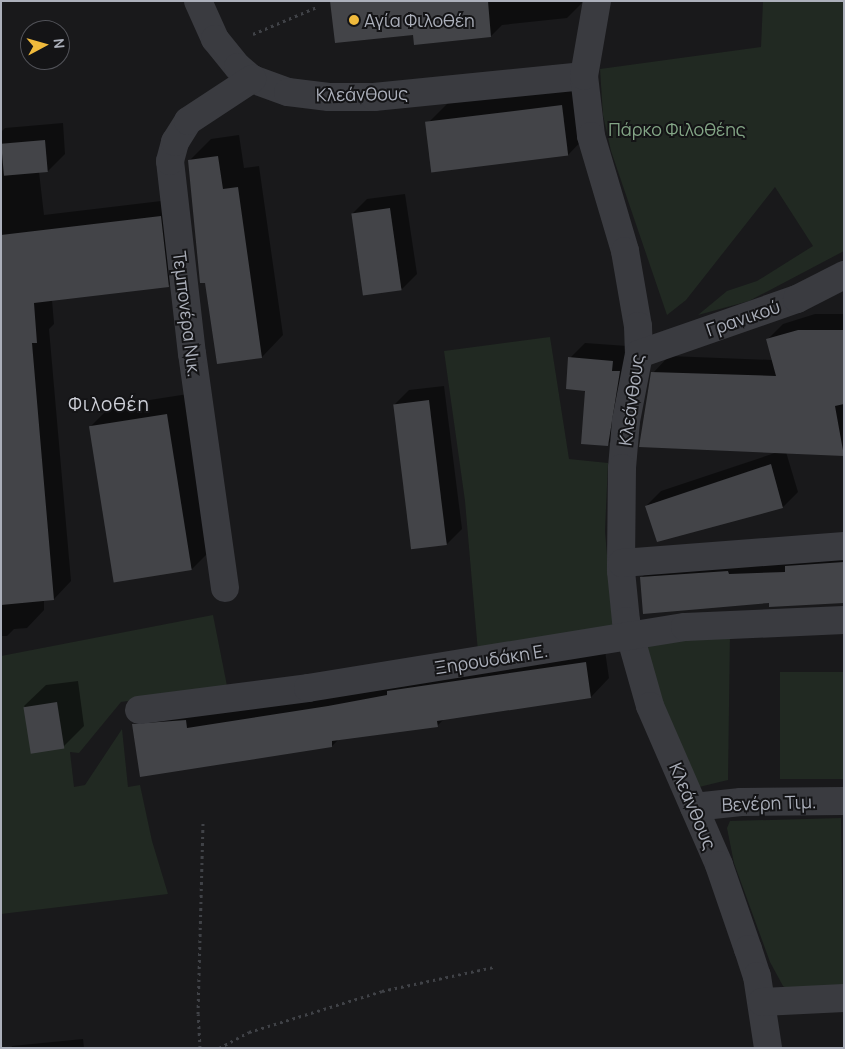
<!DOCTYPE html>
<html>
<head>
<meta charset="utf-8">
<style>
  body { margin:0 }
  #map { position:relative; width:845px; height:1049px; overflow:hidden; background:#19191b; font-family:Manrope,sans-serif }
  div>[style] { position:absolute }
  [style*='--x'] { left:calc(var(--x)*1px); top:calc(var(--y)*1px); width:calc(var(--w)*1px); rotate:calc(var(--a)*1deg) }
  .green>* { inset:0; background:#212922; transform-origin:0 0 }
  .shadow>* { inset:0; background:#0007 }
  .building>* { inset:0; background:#434448; transform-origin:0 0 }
  .path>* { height:3px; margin-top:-1.5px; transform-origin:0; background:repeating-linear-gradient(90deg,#404247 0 2.5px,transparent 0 6.5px) }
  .minor>* { height:28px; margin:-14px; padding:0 14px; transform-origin:14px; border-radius:14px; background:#3a3b40 }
  .dots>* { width:14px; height:14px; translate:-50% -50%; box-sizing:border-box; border:2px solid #141416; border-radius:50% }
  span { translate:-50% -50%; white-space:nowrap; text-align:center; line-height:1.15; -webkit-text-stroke:4px #141416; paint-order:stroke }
  .poi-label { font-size:18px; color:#acb0bb }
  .left { translate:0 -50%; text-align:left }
  .street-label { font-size:18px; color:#acb0bb }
  .park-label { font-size:18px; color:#83a586 }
  .neighbourhood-label { font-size:19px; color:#cdcfd7; letter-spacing:1px }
  .frame { position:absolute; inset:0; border:2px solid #acb0bb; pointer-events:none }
  .north { position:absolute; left:20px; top:20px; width:50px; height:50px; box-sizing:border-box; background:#141416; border:1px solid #515258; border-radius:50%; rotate:84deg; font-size:14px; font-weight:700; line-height:20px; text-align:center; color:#acb0bb }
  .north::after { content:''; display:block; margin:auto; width:18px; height:22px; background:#f0ba3c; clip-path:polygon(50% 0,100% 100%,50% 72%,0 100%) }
</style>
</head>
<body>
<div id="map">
  <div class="green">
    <i style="clip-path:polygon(763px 1px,844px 1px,844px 251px,749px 301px,698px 315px,727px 291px,757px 281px,813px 246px,775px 187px,686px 300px,667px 315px,611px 151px,603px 115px,600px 69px,761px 47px)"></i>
    <i style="clip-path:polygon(550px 337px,569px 459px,608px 463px,605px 531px,613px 627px,478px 652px,465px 501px,444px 351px)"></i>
    <i style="clip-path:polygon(213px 615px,227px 686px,121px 702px,79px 753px,70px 752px,74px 787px,85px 785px,122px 729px,128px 787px,140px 785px,152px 841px,168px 894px,1px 914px,1px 656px)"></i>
    <i style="clip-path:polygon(730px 631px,728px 780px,699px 787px,646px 663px,645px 642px)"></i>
    <i style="left:844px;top:672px;width:107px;height:64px;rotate:90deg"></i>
    <i style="clip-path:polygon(841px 818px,844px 989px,791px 991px,783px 986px,770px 962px,734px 863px,727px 828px,730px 821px)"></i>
  </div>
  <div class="shadow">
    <i style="clip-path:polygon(331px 1px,584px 1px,567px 18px,502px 25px,491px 36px,414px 34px)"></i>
    <i style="clip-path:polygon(583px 85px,589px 133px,568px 155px,426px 125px,448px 103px)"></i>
    <i style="clip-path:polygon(63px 123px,65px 154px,48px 171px,39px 172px,44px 215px,178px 199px,186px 268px,168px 286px,52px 300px,54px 324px,49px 329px,71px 581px,54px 599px,44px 600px,44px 610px,27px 628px,14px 629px,7px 636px,1px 636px,1px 132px,5px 128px)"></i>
    <i style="clip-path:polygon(239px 135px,244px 168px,259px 166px,283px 335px,262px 357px,190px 160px,211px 139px)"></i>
    <i style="clip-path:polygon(405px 194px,417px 274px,402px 289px,352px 214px,367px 199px)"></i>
    <i style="clip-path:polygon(815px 314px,844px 314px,844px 455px,786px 452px,798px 492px,783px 507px,646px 506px,661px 491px,778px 452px,653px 373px,669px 356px,773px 360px,767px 340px,783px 324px)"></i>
    <i style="clip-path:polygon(585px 343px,627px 346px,623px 429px,608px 444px,570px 358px)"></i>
    <i style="clip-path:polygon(444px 386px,462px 529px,447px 544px,394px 405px,409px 390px)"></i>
    <i style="clip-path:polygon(188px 394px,213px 548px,192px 569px,90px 427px,111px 406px)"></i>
    <i style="clip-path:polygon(844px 548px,844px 601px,770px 602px,641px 578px,656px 563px)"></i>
    <i style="clip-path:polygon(604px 644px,609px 678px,591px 697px,444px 719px,437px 726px,339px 739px,332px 746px,134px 724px,152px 706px)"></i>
    <i style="clip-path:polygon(78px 681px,84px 726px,63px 747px,24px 706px,46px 685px)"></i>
    <i style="clip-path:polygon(83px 1039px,84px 1048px,11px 1048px,12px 1046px)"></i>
  </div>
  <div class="building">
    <i style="clip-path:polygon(330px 1px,488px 1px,491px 37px,414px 45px,413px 35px,335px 43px)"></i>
    <i style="left:562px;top:105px;width:51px;height:138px;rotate:83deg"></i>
    <i style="left:45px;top:140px;width:32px;height:44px;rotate:85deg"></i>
    <i style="clip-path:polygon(218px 156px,223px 189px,238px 187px,262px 358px,217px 364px,205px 283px,200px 283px,188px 160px)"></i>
    <i style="left:390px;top:208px;width:83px;height:39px;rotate:82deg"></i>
    <i style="clip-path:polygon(161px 216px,169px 287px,34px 303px,37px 343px,32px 343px,54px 600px,1px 605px,1px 235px)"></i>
    <i style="clip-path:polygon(798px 330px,844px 330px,844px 404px,835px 406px,844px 456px,639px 447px,651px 372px,776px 376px,766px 339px)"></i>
    <i style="clip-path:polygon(568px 357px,613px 361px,612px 371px,620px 371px,608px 446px,581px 444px,585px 391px,566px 389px)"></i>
    <i style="left:429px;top:400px;width:146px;height:36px;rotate:83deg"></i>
    <i style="left:167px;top:414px;width:158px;height:79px;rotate:81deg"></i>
    <i style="clip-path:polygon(771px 464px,783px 508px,657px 542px,645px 506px)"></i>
    <i style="clip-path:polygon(844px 562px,844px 603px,769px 607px,769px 603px,643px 614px,640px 577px,728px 571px,729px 574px,785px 572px,785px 566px)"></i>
    <i style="clip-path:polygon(586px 662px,591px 698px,437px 721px,438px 727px,332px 741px,332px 747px,140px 777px,132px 724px,186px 720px,187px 728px,328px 706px,387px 695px,387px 691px)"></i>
    <i style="left:57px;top:702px;width:47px;height:34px;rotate:81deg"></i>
  </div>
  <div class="path">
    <i style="--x:253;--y:34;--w:69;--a:-22.9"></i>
    <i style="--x:200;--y:1048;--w:34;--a:-93"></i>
    <i style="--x:198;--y:1014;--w:192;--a:-88.5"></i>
    <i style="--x:219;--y:1048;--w:34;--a:-28"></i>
    <i style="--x:249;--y:1032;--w:139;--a:-17.1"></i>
    <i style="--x:382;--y:991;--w:115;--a:-12.1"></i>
  </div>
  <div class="minor">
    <i style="--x:198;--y:1;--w:42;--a:65.9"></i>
    <i style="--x:215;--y:39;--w:36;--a:51"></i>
    <i style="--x:238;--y:67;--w:18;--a:41"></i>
    <i style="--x:252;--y:79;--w:38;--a:20"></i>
    <i style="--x:288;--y:92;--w:41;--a:7"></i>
    <i style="--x:329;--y:97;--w:45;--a:0"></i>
    <i style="--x:374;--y:97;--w:211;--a:-5.7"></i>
    <i style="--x:584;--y:76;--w:60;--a:83.3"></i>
    <i style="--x:591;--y:136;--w:120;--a:73.5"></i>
    <i style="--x:625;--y:251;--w:76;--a:80.2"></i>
    <i style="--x:638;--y:326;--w:28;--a:88"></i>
    <i style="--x:639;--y:354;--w:68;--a:101"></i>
    <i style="--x:626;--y:421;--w:47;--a:94.9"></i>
    <i style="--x:622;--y:468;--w:103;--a:90.6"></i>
    <i style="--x:621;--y:571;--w:50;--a:84.3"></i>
    <i style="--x:626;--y:621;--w:88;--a:74.2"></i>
    <i style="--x:650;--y:706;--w:173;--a:66.5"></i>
    <i style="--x:719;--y:865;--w:89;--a:71"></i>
    <i style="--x:748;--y:949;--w:28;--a:72"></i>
    <i style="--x:757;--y:976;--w:73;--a:81.3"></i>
    <i style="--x:584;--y:76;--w:76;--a:-80.2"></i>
    <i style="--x:639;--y:354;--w:167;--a:-19.2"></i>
    <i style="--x:797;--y:299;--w:53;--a:-27.1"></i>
    <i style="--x:622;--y:563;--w:223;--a:-4.4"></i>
    <i style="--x:225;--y:588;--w:236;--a:-98"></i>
    <i style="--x:192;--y:354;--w:194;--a:-96.5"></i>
    <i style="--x:170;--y:161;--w:20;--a:-75"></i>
    <i style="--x:175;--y:142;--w:25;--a:-58"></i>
    <i style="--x:188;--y:121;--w:77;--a:-33.3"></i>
    <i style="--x:139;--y:710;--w:170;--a:-7.4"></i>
    <i style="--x:308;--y:688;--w:382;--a:-9.2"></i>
    <i style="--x:685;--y:627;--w:159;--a:-2.5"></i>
    <i style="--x:694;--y:807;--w:47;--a:-6.1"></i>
    <i style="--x:741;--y:802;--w:103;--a:-0.6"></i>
    <i style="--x:762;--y:1002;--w:82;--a:-2.8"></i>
  </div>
  <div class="dots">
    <i style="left:354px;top:20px;background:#f0ba3c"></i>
  </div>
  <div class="poi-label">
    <span class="left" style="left:364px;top:20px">Αγία Φιλοθέη</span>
  </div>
  <div class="street-label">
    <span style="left:362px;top:94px;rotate:-1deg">Κλεάνθους</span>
    <span style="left:187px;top:314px;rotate:83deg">Τεμπονέρα Νικ.</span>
    <span style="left:743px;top:318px;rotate:-19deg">Γρανικού</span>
    <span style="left:631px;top:400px;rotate:-82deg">Κλεάνθους</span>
    <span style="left:491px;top:659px;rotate:-9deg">Ξηρουδάκη Ε.</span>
    <span style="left:769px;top:803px;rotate:-2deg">Βενέρη Τιμ.</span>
    <span style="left:693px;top:806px;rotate:67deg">Κλεάνθους</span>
  </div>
  <div class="park-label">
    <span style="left:677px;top:129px">Πάρκο Φιλοθέης</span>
  </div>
  <div class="neighbourhood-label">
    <span style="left:109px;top:405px">Φιλοθέη</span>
  </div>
  <div class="frame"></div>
  <div class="north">N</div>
</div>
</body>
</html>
